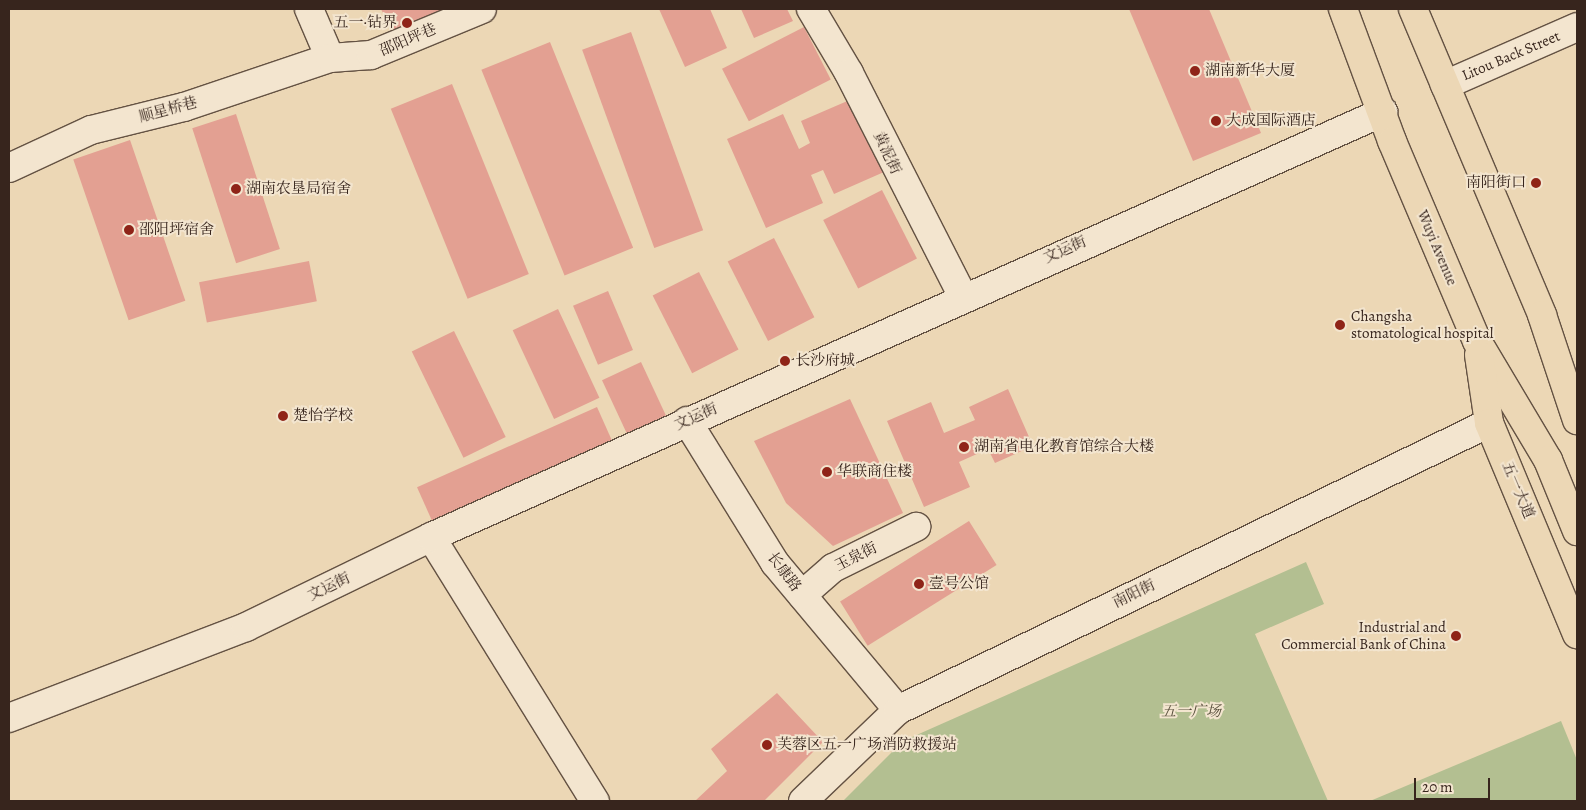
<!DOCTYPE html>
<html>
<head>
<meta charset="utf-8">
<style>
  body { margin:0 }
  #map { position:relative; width:1586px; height:810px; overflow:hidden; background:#ecd7b5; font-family:Alegreya,"Noto Serif SC",serif }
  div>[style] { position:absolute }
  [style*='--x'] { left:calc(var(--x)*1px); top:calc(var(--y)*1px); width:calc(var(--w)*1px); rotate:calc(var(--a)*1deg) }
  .green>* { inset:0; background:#b3bf91 }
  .building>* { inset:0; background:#e3a092; transform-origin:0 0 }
  .roads { filter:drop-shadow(1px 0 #645243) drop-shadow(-1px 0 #645243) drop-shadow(0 1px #645243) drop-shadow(0 -1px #645243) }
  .minor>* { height:28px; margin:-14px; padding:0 14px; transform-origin:14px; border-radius:14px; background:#f3e5cf }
  .major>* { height:28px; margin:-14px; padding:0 14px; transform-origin:14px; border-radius:14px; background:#ecd7b5 }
  .dots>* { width:14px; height:14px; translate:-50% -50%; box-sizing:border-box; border:2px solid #f3e5cf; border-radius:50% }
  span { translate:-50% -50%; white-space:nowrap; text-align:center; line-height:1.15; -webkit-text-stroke:4px #f3e5cf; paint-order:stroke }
  .poi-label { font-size:15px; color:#37251d }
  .right { translate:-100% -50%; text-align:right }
  .left { translate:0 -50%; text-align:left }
  .street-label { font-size:15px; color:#37251d }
  .park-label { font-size:15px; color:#564c3a; font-style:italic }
  .frame { position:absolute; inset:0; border:10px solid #37251d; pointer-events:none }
  .scale { position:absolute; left:1414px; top:778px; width:76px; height:22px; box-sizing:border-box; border:2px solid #37251d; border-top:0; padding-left:6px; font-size:15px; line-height:18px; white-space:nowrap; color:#37251d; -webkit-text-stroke:4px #f3e5cf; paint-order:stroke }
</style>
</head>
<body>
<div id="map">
  <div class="green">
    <i style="clip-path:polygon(1306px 562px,1324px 604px,1255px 634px,1328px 801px,843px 801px,903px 741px)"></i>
    <i style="clip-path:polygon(1561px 721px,1577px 760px,1577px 801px,1370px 801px)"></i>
  </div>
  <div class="building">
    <i style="clip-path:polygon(381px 9px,458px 9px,394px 37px)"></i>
    <i style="clip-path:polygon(659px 9px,710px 9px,727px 48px,685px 67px)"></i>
    <i style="clip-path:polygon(741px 9px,787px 9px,793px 21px,754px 38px)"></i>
    <i style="clip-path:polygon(1129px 9px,1209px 9px,1261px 133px,1193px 161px)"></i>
    <i style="left:804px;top:27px;width:59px;height:92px;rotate:63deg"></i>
    <i style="left:631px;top:32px;width:211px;height:52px;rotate:70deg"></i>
    <i style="left:550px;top:42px;width:222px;height:74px;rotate:68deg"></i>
    <i style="left:452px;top:84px;width:205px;height:66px;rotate:68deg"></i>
    <i style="clip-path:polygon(852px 99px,884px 172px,834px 194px,823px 170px,811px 175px,823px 203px,766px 228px,727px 139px,783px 114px,799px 149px,810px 143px,801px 121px)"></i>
    <i style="left:236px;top:114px;width:142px;height:46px;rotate:72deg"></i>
    <i style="left:130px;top:140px;width:170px;height:60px;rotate:71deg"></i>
    <i style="left:882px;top:190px;width:77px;height:66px;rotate:63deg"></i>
    <i style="left:774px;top:238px;width:89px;height:52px;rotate:63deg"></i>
    <i style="left:309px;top:261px;width:41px;height:112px;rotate:79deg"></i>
    <i style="left:699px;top:272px;width:87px;height:52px;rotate:63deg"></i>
    <i style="left:608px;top:291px;width:64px;height:38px;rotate:67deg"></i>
    <i style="left:558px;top:309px;width:98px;height:50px;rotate:65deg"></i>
    <i style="left:454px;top:331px;width:118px;height:47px;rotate:64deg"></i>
    <i style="left:641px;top:362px;width:59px;height:43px;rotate:65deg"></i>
    <i style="clip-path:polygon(1008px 389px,1033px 446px,995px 463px,988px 449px,959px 462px,970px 487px,924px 507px,887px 421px,931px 402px,944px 433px,975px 420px,969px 407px)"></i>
    <i style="clip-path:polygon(850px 399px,903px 513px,833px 546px,786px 503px,754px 441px)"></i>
    <i style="left:597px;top:407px;width:37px;height:197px;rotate:66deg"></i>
    <i style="left:969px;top:521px;width:52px;height:152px;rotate:58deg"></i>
    <i style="clip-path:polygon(777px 693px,823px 742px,764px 801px,695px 801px,727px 771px,711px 749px)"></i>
  </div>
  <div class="roads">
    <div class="minor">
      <i style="--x:309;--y:9;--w:53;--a:66.8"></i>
      <i style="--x:811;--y:9;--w:74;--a:59.3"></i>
      <i style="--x:849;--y:73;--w:251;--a:63"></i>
      <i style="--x:1445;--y:85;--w:144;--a:-23.7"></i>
      <i style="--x:9;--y:168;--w:90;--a:-24.9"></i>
      <i style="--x:91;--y:130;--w:96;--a:-13.9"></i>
      <i style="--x:184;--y:107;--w:154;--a:-18.6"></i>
      <i style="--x:330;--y:58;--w:41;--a:-4.2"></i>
      <i style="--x:371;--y:55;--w:120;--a:-22.5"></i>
      <i style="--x:687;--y:421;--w:167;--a:58.2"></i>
      <i style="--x:775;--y:563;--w:192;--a:50.1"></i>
      <i style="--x:431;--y:537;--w:311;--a:58.2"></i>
      <i style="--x:802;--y:595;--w:41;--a:-41.1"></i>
      <i style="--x:833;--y:568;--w:93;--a:-26.3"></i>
      <i style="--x:9;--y:718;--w:254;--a:-21"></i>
      <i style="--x:246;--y:627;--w:206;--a:-25.9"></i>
      <i style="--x:431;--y:537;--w:1043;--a:-24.06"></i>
      <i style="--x:803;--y:801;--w:132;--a:-43.8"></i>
      <i style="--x:898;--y:710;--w:657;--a:-25.9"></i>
    </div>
    <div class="major">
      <i style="--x:1343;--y:9;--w:141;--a:69.6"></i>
      <i style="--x:1392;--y:141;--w:217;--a:67"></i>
      <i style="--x:1477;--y:341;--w:139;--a:59.2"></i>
      <i style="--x:1548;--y:460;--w:77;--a:67.8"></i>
      <i style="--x:1413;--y:9;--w:332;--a:67.1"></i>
      <i style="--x:1542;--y:315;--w:111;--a:71.6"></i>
      <i style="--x:1479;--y:355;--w:69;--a:81.6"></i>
      <i style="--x:1489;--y:423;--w:229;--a:67.4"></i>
    </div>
  </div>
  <div class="dots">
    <i style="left:407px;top:23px;background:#8f2418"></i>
    <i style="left:1195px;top:71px;background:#8f2418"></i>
    <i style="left:1216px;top:121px;background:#8f2418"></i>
    <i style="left:1536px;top:183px;background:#8f2418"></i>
    <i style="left:236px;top:189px;background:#8f2418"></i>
    <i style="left:129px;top:230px;background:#8f2418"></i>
    <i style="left:1340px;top:325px;background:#8f2418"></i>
    <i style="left:785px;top:361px;background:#8f2418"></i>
    <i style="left:283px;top:416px;background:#8f2418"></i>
    <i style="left:964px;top:447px;background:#8f2418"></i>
    <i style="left:827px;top:472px;background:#8f2418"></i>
    <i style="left:919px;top:584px;background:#8f2418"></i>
    <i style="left:1456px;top:636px;background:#8f2418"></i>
    <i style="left:767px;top:745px;background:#8f2418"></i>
  </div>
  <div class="poi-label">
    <span class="right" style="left:397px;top:23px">五一·钻界</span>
    <span class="left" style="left:1205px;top:71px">湖南新华大厦</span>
    <span class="left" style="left:1226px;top:121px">大成国际酒店</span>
    <span class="right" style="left:1526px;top:183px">南阳街口</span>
    <span class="left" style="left:246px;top:189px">湖南农垦局宿舍</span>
    <span class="left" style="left:139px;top:230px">邵阳坪宿舍</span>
    <span class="left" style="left:1351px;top:325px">Changsha<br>stomatological hospital</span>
    <span class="left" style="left:795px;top:361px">长沙府城</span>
    <span class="left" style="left:293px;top:416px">楚怡学校</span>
    <span class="left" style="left:974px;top:447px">湖南省电化教育馆综合大楼</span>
    <span class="left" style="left:837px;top:472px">华联商住楼</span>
    <span class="left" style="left:929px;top:584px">壹号公馆</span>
    <span class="right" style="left:1446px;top:636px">Industrial and<br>Commercial Bank of China</span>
    <span class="left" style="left:777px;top:745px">芙蓉区五一广场消防救援站</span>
  </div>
  <div class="street-label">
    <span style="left:408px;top:40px;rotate:-23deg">邵阳坪巷</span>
    <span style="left:1511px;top:56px;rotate:-23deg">Litou Back Street</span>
    <span style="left:168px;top:110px;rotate:-15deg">顺星桥巷</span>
    <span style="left:887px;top:153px;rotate:65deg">黄泥街</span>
    <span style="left:1437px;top:248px;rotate:67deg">Wuyi Avenue</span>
    <span style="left:1065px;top:250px;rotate:-24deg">文运街</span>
    <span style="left:696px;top:417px;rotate:-24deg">文运街</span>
    <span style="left:1518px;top:490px;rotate:67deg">五一大道</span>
    <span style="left:856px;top:557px;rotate:-27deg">玉泉街</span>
    <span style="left:784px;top:572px;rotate:53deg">长康路</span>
    <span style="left:329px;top:587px;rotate:-26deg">文运街</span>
    <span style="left:1134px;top:594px;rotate:-26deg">南阳街</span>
  </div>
  <div class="park-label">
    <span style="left:1191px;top:712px">五一广场</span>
  </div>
  <div class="frame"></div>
  <div class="scale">20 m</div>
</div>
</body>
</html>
